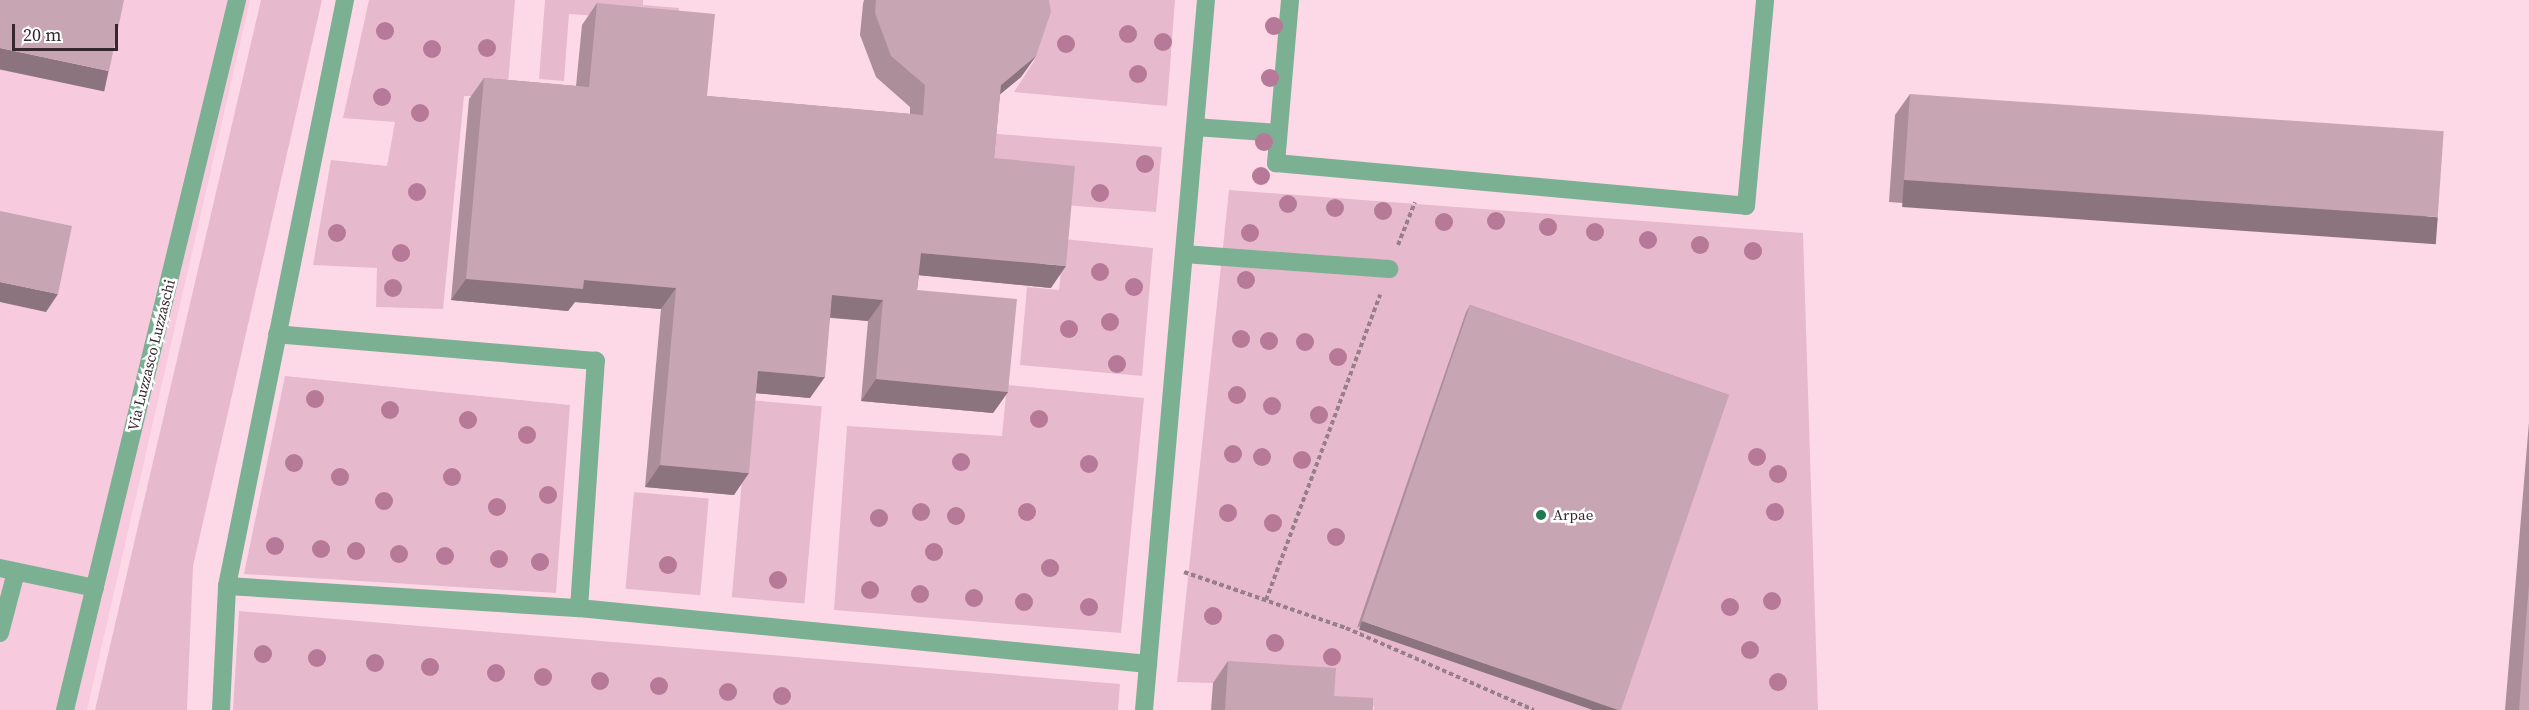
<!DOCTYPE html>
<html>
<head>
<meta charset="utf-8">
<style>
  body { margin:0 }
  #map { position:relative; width:2529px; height:710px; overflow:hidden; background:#fdd9e7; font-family:"Source Serif 4",serif }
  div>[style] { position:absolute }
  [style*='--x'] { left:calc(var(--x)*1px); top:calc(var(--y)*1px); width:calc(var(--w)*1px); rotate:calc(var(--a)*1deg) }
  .built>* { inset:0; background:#f7cbdd }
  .green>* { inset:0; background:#e6bacc; transform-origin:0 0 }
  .path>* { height:4px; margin-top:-2px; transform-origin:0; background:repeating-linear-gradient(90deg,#977f88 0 4.5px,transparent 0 7.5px) }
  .lane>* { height:18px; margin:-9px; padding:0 9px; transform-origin:9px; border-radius:9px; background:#7cb093 }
  .street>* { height:18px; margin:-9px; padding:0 9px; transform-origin:9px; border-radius:9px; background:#7cb093 }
  .trees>* { width:18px; height:18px; margin:-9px; border-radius:50%; background:#b67997 }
  .wall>* { inset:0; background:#ab8e9a }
  .shaded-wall>* { inset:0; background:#8b747d; transform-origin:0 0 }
  .building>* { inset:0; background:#c7a5b3; transform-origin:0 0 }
  .dots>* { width:16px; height:16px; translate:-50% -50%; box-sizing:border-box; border:3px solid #fff; border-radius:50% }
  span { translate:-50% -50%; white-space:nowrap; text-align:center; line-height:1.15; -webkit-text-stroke:5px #fff; paint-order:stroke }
  .street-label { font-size:15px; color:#35282d }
  .poi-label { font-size:15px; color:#35282d }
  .left { translate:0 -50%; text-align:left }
  .scale { position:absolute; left:12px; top:24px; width:106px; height:27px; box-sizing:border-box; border:3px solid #35282d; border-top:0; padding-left:8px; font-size:18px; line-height:21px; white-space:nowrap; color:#35282d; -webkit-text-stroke:4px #fff; paint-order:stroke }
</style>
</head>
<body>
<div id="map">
  <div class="built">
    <i style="clip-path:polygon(0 0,250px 0,87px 710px,0 710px)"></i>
  </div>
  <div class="green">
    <i style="clip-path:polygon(261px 0,322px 0,193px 566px,187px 710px,95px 710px)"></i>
    <i style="clip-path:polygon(369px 0,515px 0,507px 96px,464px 96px,443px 309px,376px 307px,377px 268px,313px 265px,331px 160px,387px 166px,395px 122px,343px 118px)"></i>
    <i style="clip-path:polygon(545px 0,643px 0,643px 5px,679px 8px,678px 21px,569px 14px,564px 81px,539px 79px)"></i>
    <i style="clip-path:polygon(1040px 0,1175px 0,1167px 106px,1014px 92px,1034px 61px,1039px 41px)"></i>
    <i style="clip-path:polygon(985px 133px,1162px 147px,1156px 212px,1063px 205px,982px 178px)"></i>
    <i style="clip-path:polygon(1229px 190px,1803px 233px,1818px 710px,1374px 710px,1374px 706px,1213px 683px,1177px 682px)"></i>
    <i style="clip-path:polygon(1064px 239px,1153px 248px,1142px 376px,1020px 365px,1027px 287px,1059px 290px)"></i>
    <i style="clip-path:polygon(285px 376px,570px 405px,556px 593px,244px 574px)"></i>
    <i style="clip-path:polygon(1007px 385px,1144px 398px,1121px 633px,834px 610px,847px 426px,1002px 436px)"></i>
    <i style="left:749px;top:400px;width:73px;height:198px;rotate:5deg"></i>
    <i style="left:634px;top:492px;width:75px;height:97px;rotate:5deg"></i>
    <i style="clip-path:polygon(239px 611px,1120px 684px,1118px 710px,233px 710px)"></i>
  </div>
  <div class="path">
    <i style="--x:1398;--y:245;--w:46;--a:-68.4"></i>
    <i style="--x:1184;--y:572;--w:171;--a:19.1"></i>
    <i style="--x:1346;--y:628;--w:205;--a:23.6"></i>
    <i style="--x:1266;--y:600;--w:326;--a:-69.5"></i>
  </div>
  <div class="lane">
    <i style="--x:1290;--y:0;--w:164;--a:94.9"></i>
    <i style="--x:1276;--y:163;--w:472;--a:5.2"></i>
    <i style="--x:1746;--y:206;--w:207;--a:-84.7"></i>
    <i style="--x:1195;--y:127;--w:83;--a:4.1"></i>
    <i style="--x:1184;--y:254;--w:206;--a:4.2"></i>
    <i style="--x:0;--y:568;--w:97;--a:11.9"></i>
    <i style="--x:227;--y:586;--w:353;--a:3.6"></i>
    <i style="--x:579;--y:608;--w:248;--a:-86.1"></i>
    <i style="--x:596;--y:361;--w:320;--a:-175.2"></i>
    <i style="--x:579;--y:608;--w:572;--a:5.62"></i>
    <i style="--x:0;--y:633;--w:63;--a:-75.3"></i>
    <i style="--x:221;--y:710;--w:124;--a:-87.2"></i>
    <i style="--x:227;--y:586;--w:598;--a:-78.61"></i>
    <i style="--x:1144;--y:710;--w:713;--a:-85.01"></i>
  </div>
  <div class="street">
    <i style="--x:65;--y:710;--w:731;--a:-76.38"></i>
  </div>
  <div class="trees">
    <i style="left:1274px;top:26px"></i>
    <i style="left:385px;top:31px"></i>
    <i style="left:1128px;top:34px"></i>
    <i style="left:1163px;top:42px"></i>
    <i style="left:1066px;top:44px"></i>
    <i style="left:487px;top:48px"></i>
    <i style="left:432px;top:49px"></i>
    <i style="left:1138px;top:74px"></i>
    <i style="left:1270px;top:78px"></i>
    <i style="left:382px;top:97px"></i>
    <i style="left:420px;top:113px"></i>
    <i style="left:1264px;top:142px"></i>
    <i style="left:1145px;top:164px"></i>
    <i style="left:1261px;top:176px"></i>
    <i style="left:417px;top:192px"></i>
    <i style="left:1100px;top:193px"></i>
    <i style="left:1288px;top:204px"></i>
    <i style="left:1335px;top:208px"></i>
    <i style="left:1383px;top:211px"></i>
    <i style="left:1496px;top:221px"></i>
    <i style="left:1444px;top:222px"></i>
    <i style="left:1548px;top:227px"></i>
    <i style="left:1595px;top:232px"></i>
    <i style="left:337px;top:233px"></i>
    <i style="left:1250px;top:233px"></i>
    <i style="left:1648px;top:240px"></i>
    <i style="left:1700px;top:245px"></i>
    <i style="left:1753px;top:251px"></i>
    <i style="left:401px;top:253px"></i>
    <i style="left:1100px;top:272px"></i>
    <i style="left:1246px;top:280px"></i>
    <i style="left:1134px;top:287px"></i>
    <i style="left:393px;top:288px"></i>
    <i style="left:1110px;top:322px"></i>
    <i style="left:1069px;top:329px"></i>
    <i style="left:1241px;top:339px"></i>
    <i style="left:1269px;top:341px"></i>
    <i style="left:1305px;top:342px"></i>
    <i style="left:1338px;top:357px"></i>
    <i style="left:1117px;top:364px"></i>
    <i style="left:1237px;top:395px"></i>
    <i style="left:315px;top:399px"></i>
    <i style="left:1272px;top:406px"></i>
    <i style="left:390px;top:410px"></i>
    <i style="left:1319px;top:415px"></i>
    <i style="left:1039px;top:419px"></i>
    <i style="left:468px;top:420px"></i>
    <i style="left:527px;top:435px"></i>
    <i style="left:1233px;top:454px"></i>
    <i style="left:1262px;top:457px"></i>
    <i style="left:1757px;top:457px"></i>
    <i style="left:1302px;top:460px"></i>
    <i style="left:961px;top:462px"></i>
    <i style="left:294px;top:463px"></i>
    <i style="left:1089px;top:464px"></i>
    <i style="left:1778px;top:474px"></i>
    <i style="left:340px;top:477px"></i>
    <i style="left:452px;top:477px"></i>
    <i style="left:548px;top:495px"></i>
    <i style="left:384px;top:501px"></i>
    <i style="left:497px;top:507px"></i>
    <i style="left:921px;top:512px"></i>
    <i style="left:1027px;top:512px"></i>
    <i style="left:1775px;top:512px"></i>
    <i style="left:1228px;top:513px"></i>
    <i style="left:956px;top:516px"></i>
    <i style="left:879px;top:518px"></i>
    <i style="left:1273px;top:523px"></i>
    <i style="left:1336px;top:537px"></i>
    <i style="left:275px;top:546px"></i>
    <i style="left:321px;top:549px"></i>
    <i style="left:356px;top:551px"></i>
    <i style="left:934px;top:552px"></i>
    <i style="left:399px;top:554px"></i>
    <i style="left:445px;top:556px"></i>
    <i style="left:499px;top:559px"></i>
    <i style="left:540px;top:562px"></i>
    <i style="left:668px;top:565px"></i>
    <i style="left:1050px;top:568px"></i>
    <i style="left:778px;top:580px"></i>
    <i style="left:870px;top:590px"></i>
    <i style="left:920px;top:594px"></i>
    <i style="left:974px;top:598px"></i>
    <i style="left:1772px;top:601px"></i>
    <i style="left:1024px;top:602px"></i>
    <i style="left:1089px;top:607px"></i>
    <i style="left:1730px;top:607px"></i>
    <i style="left:1213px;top:616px"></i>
    <i style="left:1275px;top:643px"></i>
    <i style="left:1750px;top:650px"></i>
    <i style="left:263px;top:654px"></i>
    <i style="left:1332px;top:657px"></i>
    <i style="left:317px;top:658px"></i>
    <i style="left:375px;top:663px"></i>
    <i style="left:430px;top:667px"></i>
    <i style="left:496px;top:673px"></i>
    <i style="left:543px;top:677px"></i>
    <i style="left:600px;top:681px"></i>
    <i style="left:1778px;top:682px"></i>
    <i style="left:659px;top:686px"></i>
    <i style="left:728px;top:692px"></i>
    <i style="left:782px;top:696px"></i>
  </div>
  <div class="wall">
    <i style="clip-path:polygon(864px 0,1049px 0,1036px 56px,1021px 77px,1000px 94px,994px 158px,1051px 288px,919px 275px,917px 290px,1008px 392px,993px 413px,861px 401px,868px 321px,830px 318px,810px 398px,756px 393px,734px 495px,645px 487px,661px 309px,575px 302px,568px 311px,451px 300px,469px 99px,484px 78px,576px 86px,582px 25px,597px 3px,707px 96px,910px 114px,910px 107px,876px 77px,860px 35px,863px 4px)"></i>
    <i style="clip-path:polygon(1910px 94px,2438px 219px,2423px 241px,1889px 202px,1895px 115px)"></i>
    <i style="clip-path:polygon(1470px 305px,1729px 395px,1357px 628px,1466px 312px)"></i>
    <i style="clip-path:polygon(2529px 422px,2529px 710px,2505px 710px)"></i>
    <i style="clip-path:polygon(1228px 661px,1334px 696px,1373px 710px,1211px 710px,1213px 683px)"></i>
  </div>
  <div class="shaded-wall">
    <i style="left:0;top:48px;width:111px;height:21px;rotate:12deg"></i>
    <i style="clip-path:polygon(1036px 56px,1021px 77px,986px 106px,1001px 85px)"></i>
    <i style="left:1904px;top:180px;width:535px;height:27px;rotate:4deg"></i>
    <i style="clip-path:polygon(921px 253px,1066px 266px,1051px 288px,906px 274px)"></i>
    <i style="clip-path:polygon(466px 279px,584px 280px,676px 288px,661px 309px,575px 302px,568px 311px,451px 300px)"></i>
    <i style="clip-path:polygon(0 282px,58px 294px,46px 312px,0 302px)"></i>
    <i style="clip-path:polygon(832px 295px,883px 300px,868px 321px,817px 316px)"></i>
    <i style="clip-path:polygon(758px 371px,825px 377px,810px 398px,743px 392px)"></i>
    <i style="clip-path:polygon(876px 379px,1008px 392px,993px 413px,861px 401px)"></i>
    <i style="clip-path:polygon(660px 465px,749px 473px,734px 495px,645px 487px)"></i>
    <i style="left:1362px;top:621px;width:271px;height:9px;rotate:19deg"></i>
  </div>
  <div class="building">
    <i style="clip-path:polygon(0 0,124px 0,109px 71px,0 48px)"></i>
    <i style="clip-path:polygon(876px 0,1049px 0,1051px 12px,1036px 56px,1001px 85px,994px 158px,1075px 166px,1066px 266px,921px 253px,917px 290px,1017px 299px,1008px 392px,876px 379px,883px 300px,832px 295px,825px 377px,758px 371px,749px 473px,660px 465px,676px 288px,584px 280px,583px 289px,466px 279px,484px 78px,589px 87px,597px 3px,715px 14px,707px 96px,923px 115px,925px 85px,891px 56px,875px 13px)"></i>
    <i style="left:1910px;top:94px;width:535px;height:86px;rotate:4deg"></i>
    <i style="clip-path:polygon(0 211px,72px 226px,58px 294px,0 282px)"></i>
    <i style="clip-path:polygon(1470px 305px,1729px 395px,1621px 710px,1618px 710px,1362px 621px)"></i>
    <i style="clip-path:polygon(2529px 584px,2529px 710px,2519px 710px)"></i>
    <i style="clip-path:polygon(1228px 661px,1336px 668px,1334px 696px,1373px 698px,1373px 710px,1225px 710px)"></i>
  </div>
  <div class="dots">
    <i style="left:1541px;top:515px;background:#1c7a51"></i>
  </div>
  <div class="street-label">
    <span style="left:151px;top:355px;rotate:-76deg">Via Luzzasco Luzzaschi</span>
  </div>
  <div class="poi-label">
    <span class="left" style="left:1553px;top:515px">Arpae</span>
  </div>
  <div class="scale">20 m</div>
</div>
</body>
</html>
